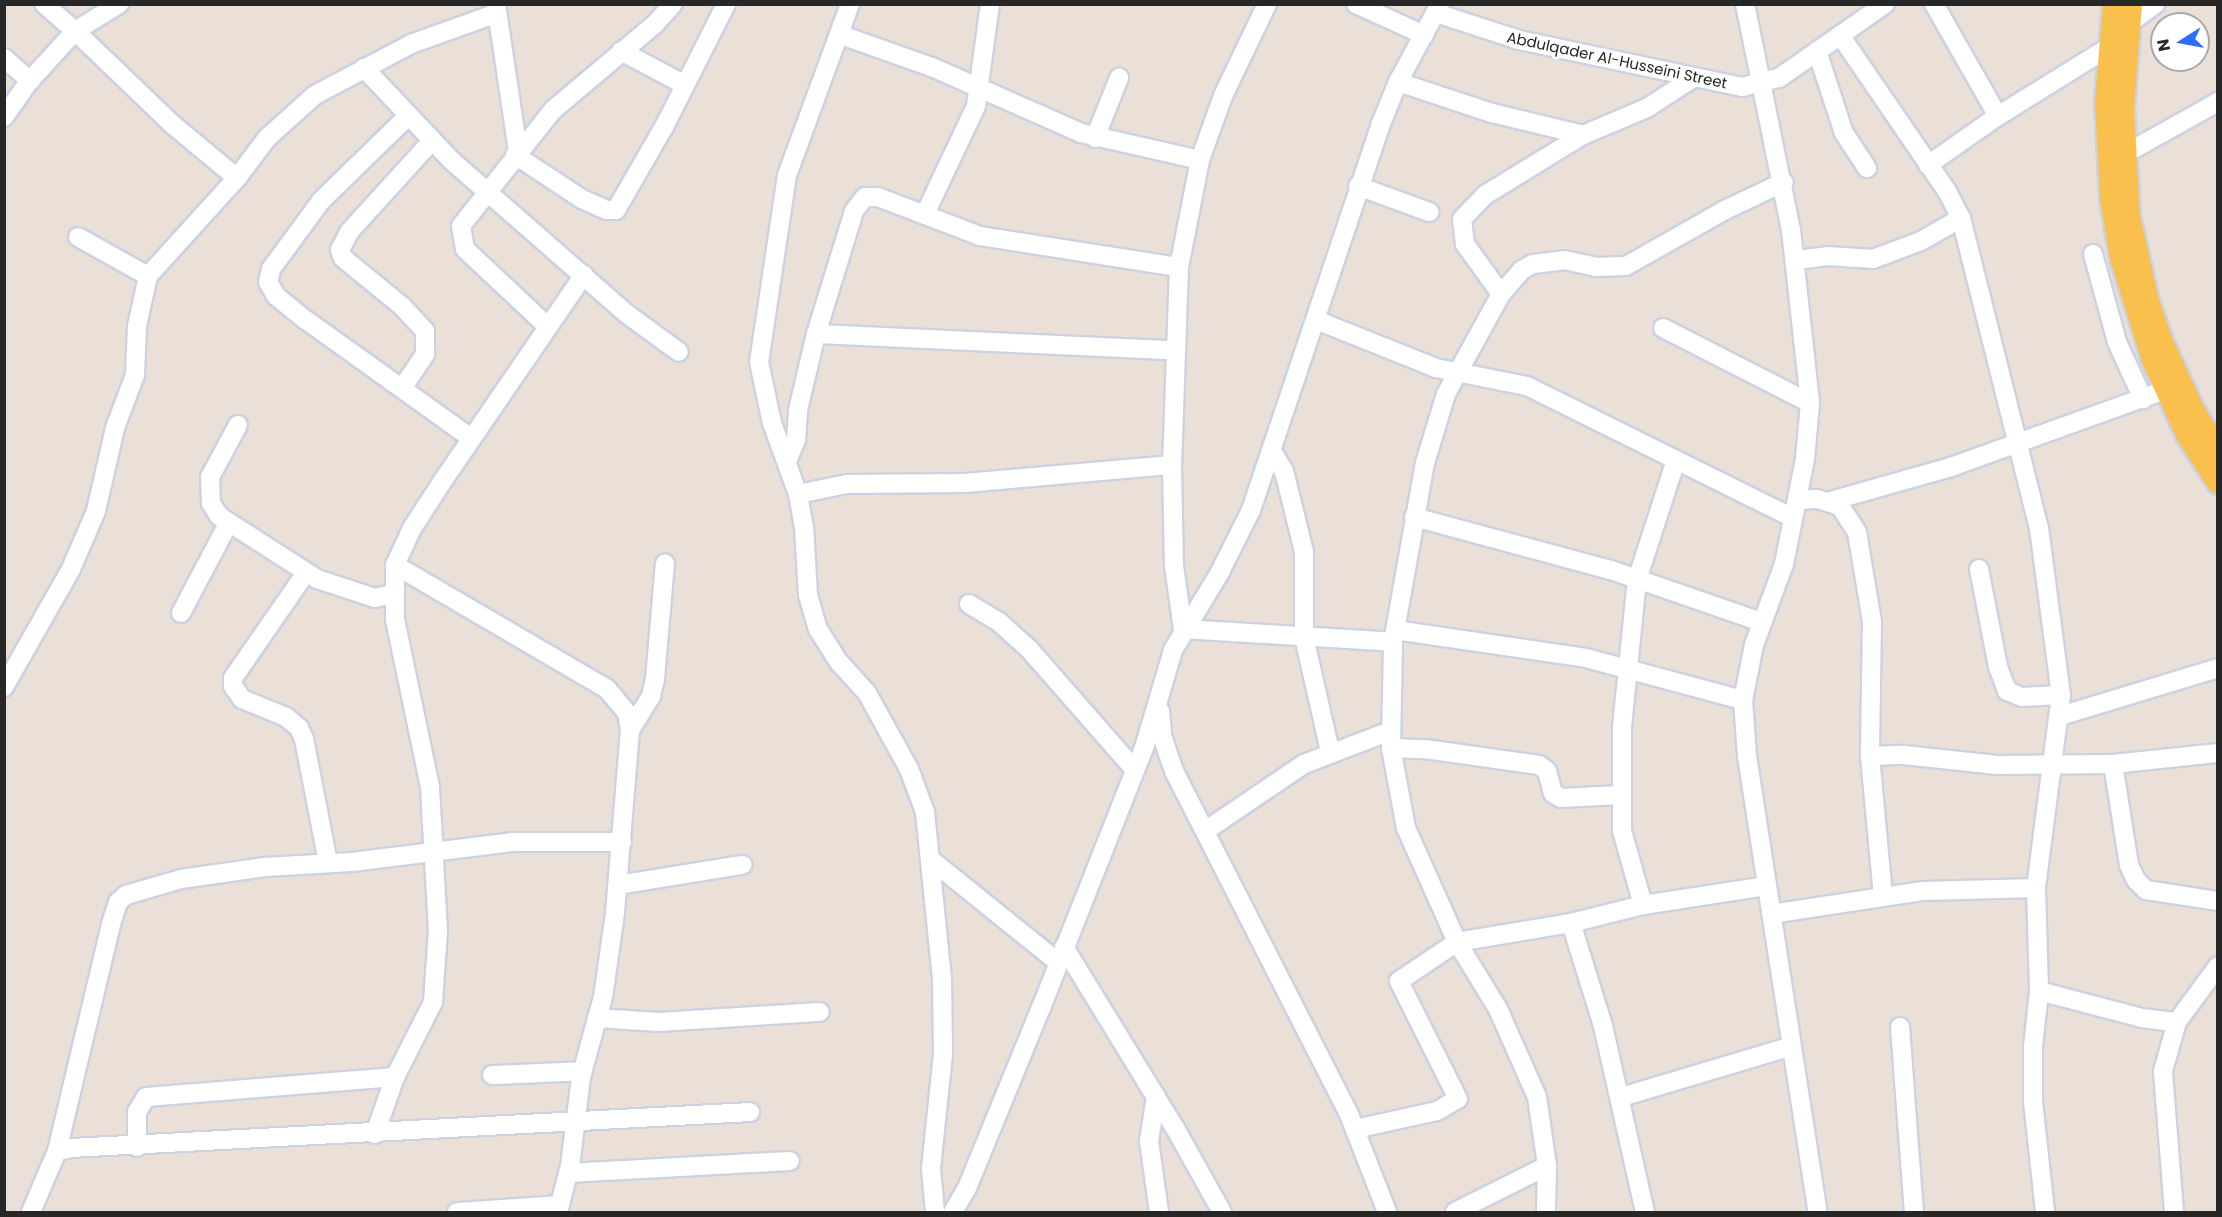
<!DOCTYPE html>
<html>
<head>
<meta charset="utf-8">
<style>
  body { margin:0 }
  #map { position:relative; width:2222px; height:1217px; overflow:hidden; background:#ebe0d7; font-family:Poppins,sans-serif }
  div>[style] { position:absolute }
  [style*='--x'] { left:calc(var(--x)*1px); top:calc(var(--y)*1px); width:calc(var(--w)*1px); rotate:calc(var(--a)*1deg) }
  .roads { filter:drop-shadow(2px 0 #ccd2e2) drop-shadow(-2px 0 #ccd2e2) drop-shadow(0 2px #ccd2e2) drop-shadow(0 -2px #ccd2e2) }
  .minor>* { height:18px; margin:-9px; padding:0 9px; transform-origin:9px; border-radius:9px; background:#fff }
  .major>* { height:22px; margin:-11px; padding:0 11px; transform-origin:11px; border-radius:11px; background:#f9c04e }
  span { translate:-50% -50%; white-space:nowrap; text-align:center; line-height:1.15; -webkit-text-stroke:5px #fff; paint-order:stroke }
  .street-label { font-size:15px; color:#272727 }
  .frame { position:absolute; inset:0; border:6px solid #272727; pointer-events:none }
  .north { position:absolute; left:2150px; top:12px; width:60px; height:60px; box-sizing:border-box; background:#fff; border:2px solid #a9a9a9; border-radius:50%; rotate:259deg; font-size:16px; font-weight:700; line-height:24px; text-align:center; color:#272727 }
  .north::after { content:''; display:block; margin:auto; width:21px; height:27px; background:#306bff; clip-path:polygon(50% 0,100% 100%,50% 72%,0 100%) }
</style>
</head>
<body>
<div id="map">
  <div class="roads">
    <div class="minor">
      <i style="--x:496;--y:4;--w:149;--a:81.5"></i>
      <i style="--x:850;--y:4;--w:182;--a:110.2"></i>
      <i style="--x:787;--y:175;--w:189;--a:98.5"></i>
      <i style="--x:759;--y:362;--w:62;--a:78"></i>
      <i style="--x:772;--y:423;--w:76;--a:69.9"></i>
      <i style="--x:798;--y:494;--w:34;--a:80"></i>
      <i style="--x:804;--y:527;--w:68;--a:86.6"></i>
      <i style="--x:808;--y:595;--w:35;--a:74"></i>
      <i style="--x:818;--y:629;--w:39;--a:58"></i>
      <i style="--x:839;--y:662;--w:42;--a:47.9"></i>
      <i style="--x:867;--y:693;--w:87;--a:61.1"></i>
      <i style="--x:909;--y:769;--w:46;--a:69.6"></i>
      <i style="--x:925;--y:812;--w:169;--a:84.2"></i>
      <i style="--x:942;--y:980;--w:74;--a:89.2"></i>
      <i style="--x:943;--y:1054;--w:116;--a:96"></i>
      <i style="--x:931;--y:1169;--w:43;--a:84.7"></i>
      <i style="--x:1267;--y:4;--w:102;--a:115.6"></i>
      <i style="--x:1223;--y:96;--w:68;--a:109.8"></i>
      <i style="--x:1200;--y:160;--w:109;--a:101.1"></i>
      <i style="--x:1179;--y:267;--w:198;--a:92"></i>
      <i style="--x:1172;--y:465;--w:101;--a:88.9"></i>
      <i style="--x:1174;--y:566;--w:64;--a:81.9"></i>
      <i style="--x:1183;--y:629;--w:210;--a:3.5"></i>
      <i style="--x:1356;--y:4;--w:75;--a:24.5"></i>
      <i style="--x:1745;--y:4;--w:231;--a:78.5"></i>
      <i style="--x:1791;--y:230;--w:174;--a:83.7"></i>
      <i style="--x:1810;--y:403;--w:56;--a:95.1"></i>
      <i style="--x:1805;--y:459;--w:107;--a:101.3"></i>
      <i style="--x:1784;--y:564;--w:86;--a:110.3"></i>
      <i style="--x:1754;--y:645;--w:56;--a:101.3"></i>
      <i style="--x:1743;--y:700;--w:56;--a:85.9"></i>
      <i style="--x:1747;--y:756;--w:461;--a:81.2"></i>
      <i style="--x:1934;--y:4;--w:129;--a:60.3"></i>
      <i style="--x:1436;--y:13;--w:87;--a:18"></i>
      <i style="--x:1519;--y:40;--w:228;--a:11.9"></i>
      <i style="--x:1742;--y:87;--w:38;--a:-14"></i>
      <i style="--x:1779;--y:78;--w:129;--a:-34.9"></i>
      <i style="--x:2128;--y:24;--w:34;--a:-36"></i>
      <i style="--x:841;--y:35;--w:96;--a:19.4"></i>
      <i style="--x:932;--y:67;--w:163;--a:23.9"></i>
      <i style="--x:1081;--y:133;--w:122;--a:12.8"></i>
      <i style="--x:1840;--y:35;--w:189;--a:55.6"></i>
      <i style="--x:1947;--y:191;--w:30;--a:63"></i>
      <i style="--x:1961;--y:218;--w:320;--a:75.9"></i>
      <i style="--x:2039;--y:528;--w:168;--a:82.5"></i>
      <i style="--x:2061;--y:695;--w:195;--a:97.4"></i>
      <i style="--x:2036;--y:888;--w:103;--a:88.3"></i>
      <i style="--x:2039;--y:991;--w:56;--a:96.1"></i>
      <i style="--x:2033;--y:1047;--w:54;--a:90"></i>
      <i style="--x:2033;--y:1101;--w:112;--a:83.8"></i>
      <i style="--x:621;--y:51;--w:72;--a:28"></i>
      <i style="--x:1817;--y:51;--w:86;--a:71.8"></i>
      <i style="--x:1844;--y:133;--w:42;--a:56.7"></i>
      <i style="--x:4;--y:58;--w:35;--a:41"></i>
      <i style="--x:364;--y:68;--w:128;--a:46.6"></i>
      <i style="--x:452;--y:161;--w:232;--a:41.2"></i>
      <i style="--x:627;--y:314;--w:64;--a:36.2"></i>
      <i style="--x:1398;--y:82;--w:99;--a:18.3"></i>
      <i style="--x:1492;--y:113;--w:94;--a:13.6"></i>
      <i style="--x:1583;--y:135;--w:69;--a:-22.9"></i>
      <i style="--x:1647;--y:108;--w:55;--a:-33.1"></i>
      <i style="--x:4;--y:117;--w:39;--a:-55"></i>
      <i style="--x:26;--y:85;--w:73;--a:-47.8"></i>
      <i style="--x:75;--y:31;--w:41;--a:-138.9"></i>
      <i style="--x:407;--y:117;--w:120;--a:135.7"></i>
      <i style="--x:321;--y:201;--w:84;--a:126.3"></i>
      <i style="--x:271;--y:269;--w:13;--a:103"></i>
      <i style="--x:268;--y:282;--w:16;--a:60"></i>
      <i style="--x:276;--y:296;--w:38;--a:39"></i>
      <i style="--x:306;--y:320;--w:203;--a:35.6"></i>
      <i style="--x:1095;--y:138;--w:65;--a:-68.2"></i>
      <i style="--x:515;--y:155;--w:80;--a:33.3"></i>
      <i style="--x:582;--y:199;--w:27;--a:24"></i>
      <i style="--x:607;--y:210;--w:9;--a:0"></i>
      <i style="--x:616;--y:210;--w:96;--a:-60"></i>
      <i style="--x:664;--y:127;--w:138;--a:-63.2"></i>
      <i style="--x:2123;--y:155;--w:109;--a:-29.2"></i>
      <i style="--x:1928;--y:165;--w:85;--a:-35"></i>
      <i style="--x:1998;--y:116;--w:131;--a:-31.9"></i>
      <i style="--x:237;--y:178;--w:50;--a:-53.1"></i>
      <i style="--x:267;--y:138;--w:64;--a:-41.9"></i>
      <i style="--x:315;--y:95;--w:109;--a:-28"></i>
      <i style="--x:411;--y:44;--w:91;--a:-19.8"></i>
      <i style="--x:1358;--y:186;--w:76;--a:20.1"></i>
      <i style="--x:925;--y:214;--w:119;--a:-64.7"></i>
      <i style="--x:976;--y:106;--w:103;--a:-82.2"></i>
      <i style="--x:78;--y:237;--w:80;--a:29.1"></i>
      <i style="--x:2093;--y:254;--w:91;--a:74.7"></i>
      <i style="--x:2117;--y:342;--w:63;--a:65.5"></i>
      <i style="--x:1796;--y:260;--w:32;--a:-7"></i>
      <i style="--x:1828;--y:256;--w:45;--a:3.8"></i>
      <i style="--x:1873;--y:259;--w:51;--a:-20.6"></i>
      <i style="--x:1921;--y:241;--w:46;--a:-29.9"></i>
      <i style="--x:1501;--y:294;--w:62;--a:-125.8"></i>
      <i style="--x:1465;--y:244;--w:25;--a:-97"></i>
      <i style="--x:1462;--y:219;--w:33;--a:-46"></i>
      <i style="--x:1485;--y:195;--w:115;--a:-31.5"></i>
      <i style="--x:1316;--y:320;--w:129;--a:21.8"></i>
      <i style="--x:1436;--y:368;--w:93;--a:11.2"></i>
      <i style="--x:1527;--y:386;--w:297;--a:26.4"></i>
      <i style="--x:547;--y:326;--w:112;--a:-136.8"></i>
      <i style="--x:465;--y:249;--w:23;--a:-100"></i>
      <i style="--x:461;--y:226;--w:148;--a:-51.6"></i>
      <i style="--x:553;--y:110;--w:132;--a:-40.1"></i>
      <i style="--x:654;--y:25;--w:28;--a:-48"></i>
      <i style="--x:1663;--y:328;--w:165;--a:27"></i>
      <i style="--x:816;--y:334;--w:358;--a:2.6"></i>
      <i style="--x:403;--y:387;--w:40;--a:-56"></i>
      <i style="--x:425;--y:354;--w:23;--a:-90"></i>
      <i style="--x:425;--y:331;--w:33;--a:-133"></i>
      <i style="--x:403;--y:307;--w:77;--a:-140.8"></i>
      <i style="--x:343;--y:258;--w:9;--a:-111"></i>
      <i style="--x:340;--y:250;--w:20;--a:-63"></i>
      <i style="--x:349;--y:232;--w:122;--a:-47.7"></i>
      <i style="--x:238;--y:425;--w:59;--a:118.3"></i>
      <i style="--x:210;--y:477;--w:26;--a:88"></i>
      <i style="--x:211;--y:503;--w:15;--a:58"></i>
      <i style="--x:219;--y:516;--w:117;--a:32.7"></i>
      <i style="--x:317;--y:579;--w:61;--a:18.1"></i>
      <i style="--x:375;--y:598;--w:17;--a:-13"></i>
      <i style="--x:1273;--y:453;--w:21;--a:59"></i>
      <i style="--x:1284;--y:471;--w:83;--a:76.1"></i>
      <i style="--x:1304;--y:552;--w:85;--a:90"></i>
      <i style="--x:1304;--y:637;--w:117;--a:77.2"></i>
      <i style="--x:787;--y:461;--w:23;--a:-67"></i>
      <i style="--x:796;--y:440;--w:30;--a:-86"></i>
      <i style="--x:798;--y:410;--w:78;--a:-76.7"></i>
      <i style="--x:816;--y:334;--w:129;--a:-72.8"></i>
      <i style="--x:854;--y:211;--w:18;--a:-52"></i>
      <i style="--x:865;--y:197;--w:13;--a:0"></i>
      <i style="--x:878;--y:197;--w:109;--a:20.9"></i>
      <i style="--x:980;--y:236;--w:201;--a:8.9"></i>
      <i style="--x:798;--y:494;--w:50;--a:-11.5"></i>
      <i style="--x:847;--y:484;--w:118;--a:-0.5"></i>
      <i style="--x:965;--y:483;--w:208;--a:-5"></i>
      <i style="--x:1798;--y:500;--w:19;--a:-3"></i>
      <i style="--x:1817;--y:499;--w:24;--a:17"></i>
      <i style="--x:1840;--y:506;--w:31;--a:57"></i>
      <i style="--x:1857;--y:532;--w:91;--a:80.5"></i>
      <i style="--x:1872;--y:622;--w:134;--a:90.9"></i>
      <i style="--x:1870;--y:756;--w:141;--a:84.7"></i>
      <i style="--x:1831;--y:501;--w:125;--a:-15.8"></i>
      <i style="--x:1951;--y:467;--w:227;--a:-19.8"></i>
      <i style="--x:1414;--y:517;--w:204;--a:15.1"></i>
      <i style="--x:1611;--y:570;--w:159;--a:19.1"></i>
      <i style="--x:395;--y:565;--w:246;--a:30.3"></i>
      <i style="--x:607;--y:689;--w:31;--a:50"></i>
      <i style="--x:627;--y:713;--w:17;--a:80"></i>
      <i style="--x:630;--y:730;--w:184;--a:94.7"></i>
      <i style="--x:615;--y:913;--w:85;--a:98.1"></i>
      <i style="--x:603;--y:997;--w:83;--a:105.4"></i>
      <i style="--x:581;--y:1077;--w:90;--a:97"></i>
      <i style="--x:570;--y:1166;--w:48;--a:104.6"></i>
      <i style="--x:1979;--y:569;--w:100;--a:79"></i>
      <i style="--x:1998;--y:667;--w:26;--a:69"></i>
      <i style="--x:2007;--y:691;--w:16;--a:22"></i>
      <i style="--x:2022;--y:697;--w:39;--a:-3"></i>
      <i style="--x:305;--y:574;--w:126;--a:124.7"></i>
      <i style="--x:233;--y:678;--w:8;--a:90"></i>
      <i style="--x:233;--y:686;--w:16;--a:55"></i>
      <i style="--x:242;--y:699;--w:48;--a:22.2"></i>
      <i style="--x:286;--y:717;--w:17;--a:40"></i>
      <i style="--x:299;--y:728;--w:12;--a:66"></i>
      <i style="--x:304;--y:739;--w:125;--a:79"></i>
      <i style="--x:969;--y:604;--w:35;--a:31"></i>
      <i style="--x:999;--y:622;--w:40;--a:42"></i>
      <i style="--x:1029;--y:649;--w:161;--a:48.8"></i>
      <i style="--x:181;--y:613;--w:101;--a:-62.2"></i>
      <i style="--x:1395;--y:630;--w:193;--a:8.3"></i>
      <i style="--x:1586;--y:658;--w:163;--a:15"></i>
      <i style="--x:4;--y:687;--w:136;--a:-60.4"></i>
      <i style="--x:71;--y:569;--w:63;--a:-66.7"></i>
      <i style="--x:96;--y:511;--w:85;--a:-77.1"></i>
      <i style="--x:115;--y:428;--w:57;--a:-69.3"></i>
      <i style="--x:135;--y:375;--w:49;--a:-87.7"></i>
      <i style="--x:137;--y:326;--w:51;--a:-77.6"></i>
      <i style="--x:148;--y:276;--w:132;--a:-47.8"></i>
      <i style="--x:237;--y:178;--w:85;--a:-140.3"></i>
      <i style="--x:172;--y:124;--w:134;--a:-136.2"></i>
      <i style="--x:75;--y:31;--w:52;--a:-31.5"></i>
      <i style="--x:1160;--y:711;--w:25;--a:85"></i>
      <i style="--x:1162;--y:736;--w:37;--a:71"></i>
      <i style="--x:1174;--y:771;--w:388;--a:63"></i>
      <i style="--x:1350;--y:1117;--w:102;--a:68.7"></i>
      <i style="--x:2060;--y:716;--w:165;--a:-16.9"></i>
      <i style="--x:630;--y:730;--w:40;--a:-58"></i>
      <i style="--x:651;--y:696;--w:17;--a:-77"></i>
      <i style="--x:655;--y:679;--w:116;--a:-85.1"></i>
      <i style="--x:1391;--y:748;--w:34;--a:2"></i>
      <i style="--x:1425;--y:749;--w:115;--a:8"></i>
      <i style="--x:1539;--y:765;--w:10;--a:37"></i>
      <i style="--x:1547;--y:771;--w:23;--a:75"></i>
      <i style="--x:1553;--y:793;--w:9;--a:32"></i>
      <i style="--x:1561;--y:798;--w:59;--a:-2.9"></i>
      <i style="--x:1870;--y:756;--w:34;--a:-2"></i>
      <i style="--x:1904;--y:755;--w:94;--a:6.1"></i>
      <i style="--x:1997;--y:765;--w:116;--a:-0.5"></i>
      <i style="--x:2113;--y:764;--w:106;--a:-6"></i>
      <i style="--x:2113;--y:764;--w:102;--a:81"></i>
      <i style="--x:2129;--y:865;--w:17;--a:65"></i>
      <i style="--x:2136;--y:880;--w:14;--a:45"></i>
      <i style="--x:2146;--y:890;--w:73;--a:8.7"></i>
      <i style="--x:1205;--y:831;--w:120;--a:-34.1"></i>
      <i style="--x:1304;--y:764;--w:92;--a:-21"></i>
      <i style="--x:931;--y:860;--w:164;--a:38.8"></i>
      <i style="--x:618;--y:885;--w:126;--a:-9.2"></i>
      <i style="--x:1643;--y:905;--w:77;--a:-105.8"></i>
      <i style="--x:1622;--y:831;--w:104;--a:-90"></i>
      <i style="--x:1622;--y:727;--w:148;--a:-84.2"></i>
      <i style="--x:1637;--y:580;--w:126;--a:-72"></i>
      <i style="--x:1771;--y:914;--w:154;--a:-8.6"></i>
      <i style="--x:1923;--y:891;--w:113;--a:-1.5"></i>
      <i style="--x:1571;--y:923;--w:108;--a:72.7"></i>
      <i style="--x:1603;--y:1026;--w:191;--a:77.3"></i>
      <i style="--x:1064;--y:947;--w:212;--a:58.5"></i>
      <i style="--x:1175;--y:1128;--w:96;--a:60.8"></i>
      <i style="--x:2039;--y:991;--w:106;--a:14.7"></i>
      <i style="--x:2142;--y:1018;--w:35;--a:7"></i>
      <i style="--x:597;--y:1018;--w:62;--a:3.7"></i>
      <i style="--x:659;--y:1022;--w:161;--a:-3.6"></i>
      <i style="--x:1900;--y:1027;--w:186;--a:85.7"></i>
      <i style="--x:492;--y:1075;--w:91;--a:-2.5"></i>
      <i style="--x:1156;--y:1096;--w:46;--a:98.8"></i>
      <i style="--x:1149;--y:1141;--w:72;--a:82"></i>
      <i style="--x:1621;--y:1097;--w:178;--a:-16.6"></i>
      <i style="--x:1355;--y:1129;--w:84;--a:-12.4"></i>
      <i style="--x:1437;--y:1111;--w:24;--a:-30"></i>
      <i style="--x:1458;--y:1099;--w:132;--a:-116.6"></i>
      <i style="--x:1399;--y:981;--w:70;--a:-33.9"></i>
      <i style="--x:1457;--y:942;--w:116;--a:-9.5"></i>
      <i style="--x:1571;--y:923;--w:74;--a:-14"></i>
      <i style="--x:1643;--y:905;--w:124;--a:-8.8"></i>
      <i style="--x:375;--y:1134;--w:60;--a:-70.7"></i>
      <i style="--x:395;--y:1077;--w:84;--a:-63.1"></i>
      <i style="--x:433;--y:1002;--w:71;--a:-86"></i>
      <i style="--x:438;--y:931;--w:144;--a:-93.2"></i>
      <i style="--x:430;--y:787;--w:172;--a:-101.8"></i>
      <i style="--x:395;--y:619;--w:54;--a:-90"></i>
      <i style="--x:395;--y:565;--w:38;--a:-65"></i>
      <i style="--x:411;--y:530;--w:57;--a:-57.1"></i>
      <i style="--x:442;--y:482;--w:251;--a:-55.6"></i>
      <i style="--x:137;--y:1147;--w:35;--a:-90"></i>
      <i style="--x:137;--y:1112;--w:17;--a:-59"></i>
      <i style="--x:146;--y:1097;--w:250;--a:-4.6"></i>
      <i style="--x:57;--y:1151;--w:233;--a:-76.6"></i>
      <i style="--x:111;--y:924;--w:23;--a:-72"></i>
      <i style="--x:118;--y:902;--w:11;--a:-41"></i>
      <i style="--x:126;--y:895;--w:57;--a:-16.2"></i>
      <i style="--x:181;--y:879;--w:85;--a:-8.1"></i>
      <i style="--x:265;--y:867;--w:87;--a:-3.3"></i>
      <i style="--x:352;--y:862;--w:161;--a:-7.1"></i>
      <i style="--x:512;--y:842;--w:110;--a:0"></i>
      <i style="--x:568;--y:1173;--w:222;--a:-3.1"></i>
      <i style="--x:31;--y:1212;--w:66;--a:-66.9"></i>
      <i style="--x:57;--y:1151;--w:14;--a:-12"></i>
      <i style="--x:71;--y:1148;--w:680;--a:-3.03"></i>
      <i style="--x:457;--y:1212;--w:102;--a:-3.9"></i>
      <i style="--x:953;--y:1212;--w:28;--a:-60"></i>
      <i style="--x:967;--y:1188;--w:195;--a:-67.7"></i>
      <i style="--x:1041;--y:1008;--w:280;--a:-68.4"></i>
      <i style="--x:1144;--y:748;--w:102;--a:-73.5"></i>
      <i style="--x:1173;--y:650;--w:91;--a:-58.9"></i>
      <i style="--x:1220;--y:572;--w:69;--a:-63.4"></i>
      <i style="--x:1251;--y:510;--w:405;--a:-71.4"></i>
      <i style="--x:1380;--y:126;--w:48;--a:-67.8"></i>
      <i style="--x:1398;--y:82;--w:89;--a:-61.7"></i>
      <i style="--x:1455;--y:1212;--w:103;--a:-26.6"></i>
      <i style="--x:1546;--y:1212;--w:46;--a:-88.8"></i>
      <i style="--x:1547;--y:1166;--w:70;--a:-98.2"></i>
      <i style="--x:1537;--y:1097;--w:96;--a:-113.9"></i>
      <i style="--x:1498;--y:1009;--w:79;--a:-121.5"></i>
      <i style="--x:1457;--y:942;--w:125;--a:-114.1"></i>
      <i style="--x:1406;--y:828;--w:81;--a:-100.6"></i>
      <i style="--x:1391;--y:748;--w:106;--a:-88.9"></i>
      <i style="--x:1393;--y:642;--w:182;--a:-79.9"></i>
      <i style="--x:1425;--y:463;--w:72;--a:-73.1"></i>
      <i style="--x:1446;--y:394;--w:114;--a:-61.2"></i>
      <i style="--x:1501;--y:294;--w:32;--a:-49"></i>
      <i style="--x:1522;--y:270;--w:13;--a:-29"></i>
      <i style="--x:1533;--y:264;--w:31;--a:-7"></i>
      <i style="--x:1564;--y:260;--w:33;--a:12"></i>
      <i style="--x:1596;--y:267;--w:30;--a:-2"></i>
      <i style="--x:1626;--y:266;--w:114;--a:-29.5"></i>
      <i style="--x:1725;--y:210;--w:65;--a:-25.4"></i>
      <i style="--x:2174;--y:1212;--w:141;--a:-94.5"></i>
      <i style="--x:2163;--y:1071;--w:51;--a:-74.1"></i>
      <i style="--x:2177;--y:1022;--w:69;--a:-53.8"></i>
    </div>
    <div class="major">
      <i style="--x:2114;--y:4;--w:98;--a:94.7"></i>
      <i style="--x:2106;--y:102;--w:97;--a:87"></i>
      <i style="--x:2111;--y:199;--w:60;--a:80.4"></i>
      <i style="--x:2121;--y:258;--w:107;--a:72.6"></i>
      <i style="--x:2153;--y:360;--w:82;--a:65.6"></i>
      <i style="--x:2187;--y:435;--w:57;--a:57.1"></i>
      <i style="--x:2131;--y:4;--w:104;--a:94.4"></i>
      <i style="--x:2123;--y:108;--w:108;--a:86.8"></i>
      <i style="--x:2129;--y:216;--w:87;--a:77.4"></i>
      <i style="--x:2148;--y:301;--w:43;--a:71.1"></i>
      <i style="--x:2162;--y:342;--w:76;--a:65.1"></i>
      <i style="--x:2194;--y:411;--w:46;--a:58.4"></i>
    </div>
  </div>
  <div class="street-label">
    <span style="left:1617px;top:60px;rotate:12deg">Abdulqader Al-Husseini Street</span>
  </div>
  <div class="frame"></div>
  <div class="north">N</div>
</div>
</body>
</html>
